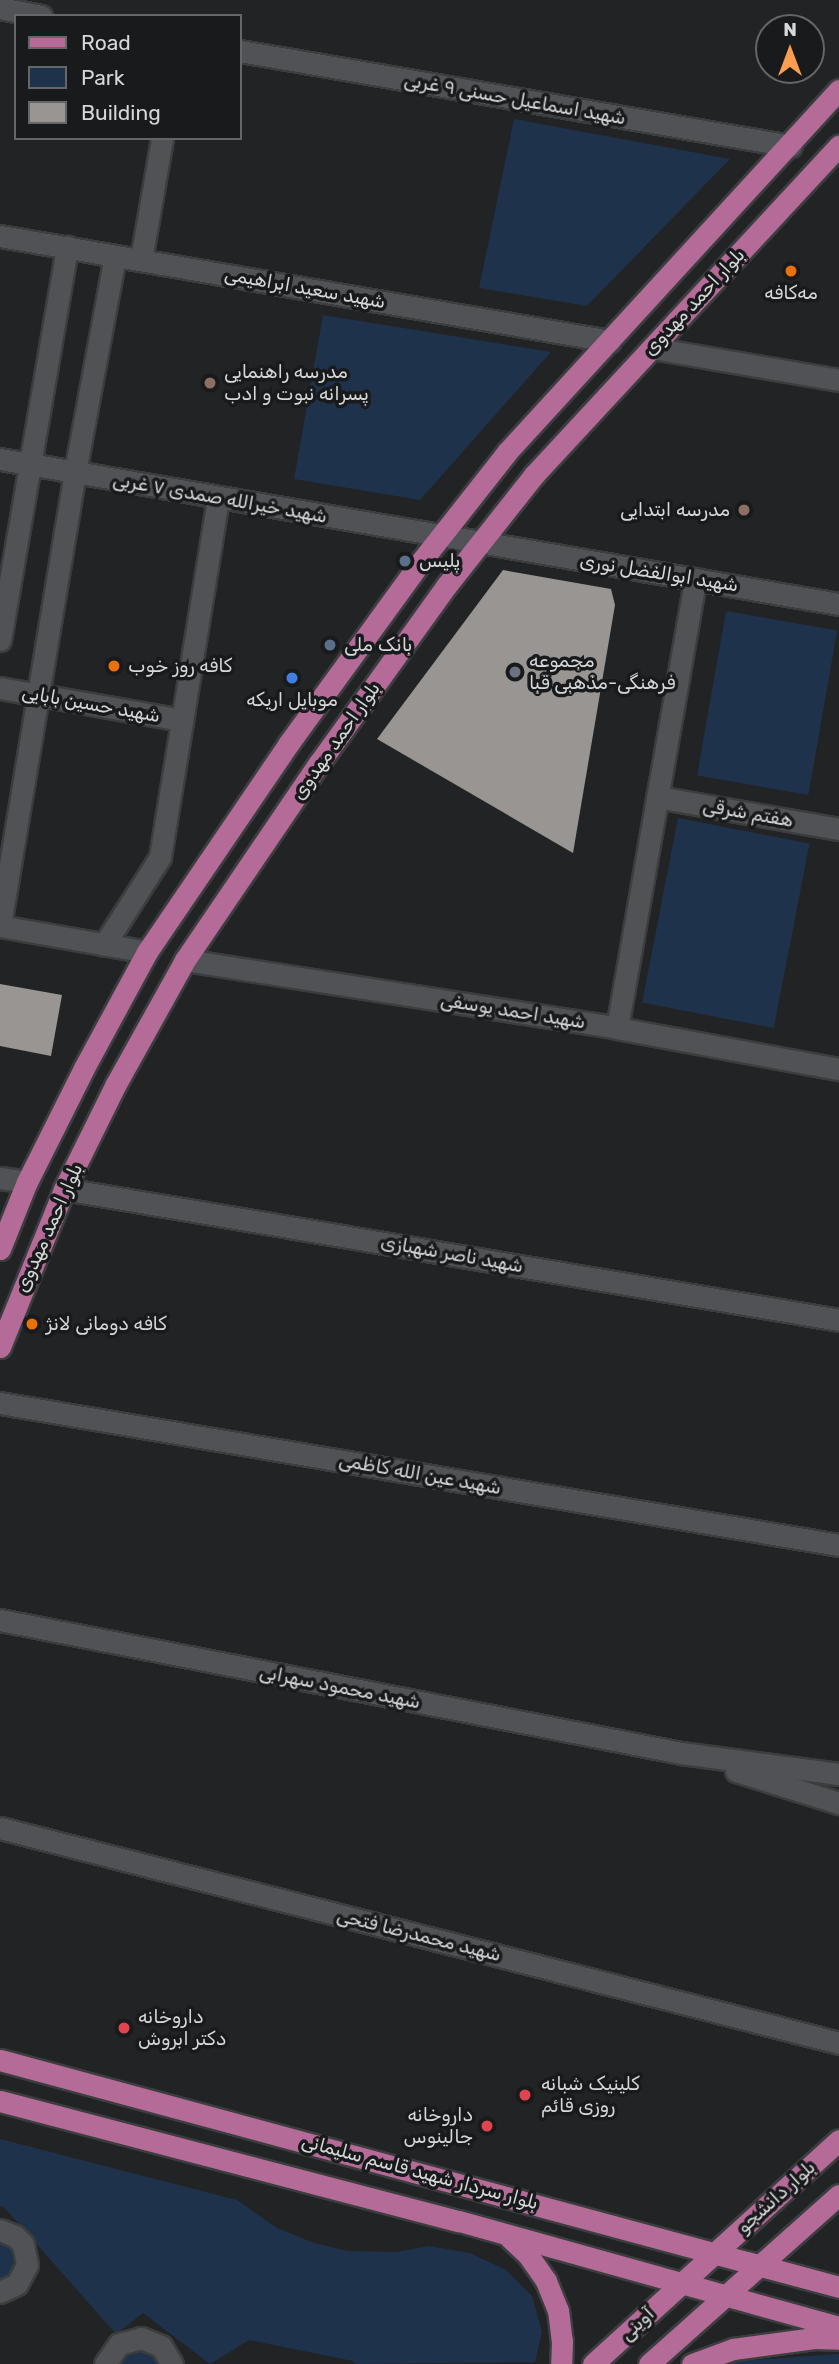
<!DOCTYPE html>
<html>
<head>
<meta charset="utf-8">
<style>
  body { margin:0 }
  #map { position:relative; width:839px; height:2364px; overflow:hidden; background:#212325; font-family:Rubik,"Noto Naskh Arabic",sans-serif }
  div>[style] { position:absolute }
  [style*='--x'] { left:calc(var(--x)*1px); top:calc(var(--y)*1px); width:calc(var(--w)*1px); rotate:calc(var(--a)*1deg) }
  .green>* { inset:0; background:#1f324c; transform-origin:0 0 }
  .building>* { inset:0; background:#989593 }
  .roads { filter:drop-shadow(2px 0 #3c3d3e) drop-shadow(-2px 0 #3c3d3e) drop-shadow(0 2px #3c3d3e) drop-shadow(0 -2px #3c3d3e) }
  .minor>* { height:21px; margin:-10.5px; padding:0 10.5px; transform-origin:10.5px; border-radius:10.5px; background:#515255 }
  .major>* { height:21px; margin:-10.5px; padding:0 10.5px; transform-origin:10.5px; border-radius:10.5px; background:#b56b97 }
  .dots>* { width:19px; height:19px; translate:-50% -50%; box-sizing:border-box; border:4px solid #181a1c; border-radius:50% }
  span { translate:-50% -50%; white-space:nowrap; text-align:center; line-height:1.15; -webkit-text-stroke:7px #181a1c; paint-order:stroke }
  .street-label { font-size:19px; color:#d6d7d8 }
  .poi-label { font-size:19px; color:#d6d7d8 }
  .left { translate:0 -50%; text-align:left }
  .right { translate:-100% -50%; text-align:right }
  .legend { position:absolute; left:14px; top:14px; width:228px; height:126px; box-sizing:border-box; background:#181a1c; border:2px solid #646667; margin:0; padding:9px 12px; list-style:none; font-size:21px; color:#d6d7d8 }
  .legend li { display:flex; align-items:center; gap:14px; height:35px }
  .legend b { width:35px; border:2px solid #646667 }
  .north { position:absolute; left:755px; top:14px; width:70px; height:70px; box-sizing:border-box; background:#181a1c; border:2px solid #646667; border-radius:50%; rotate:0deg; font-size:19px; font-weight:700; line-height:28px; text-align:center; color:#d6d7d8 }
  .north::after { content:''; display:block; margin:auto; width:24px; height:32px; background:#fb9e50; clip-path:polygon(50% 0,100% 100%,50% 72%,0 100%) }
</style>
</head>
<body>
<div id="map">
  <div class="green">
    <i style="clip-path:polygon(514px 119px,730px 159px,587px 306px,479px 288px)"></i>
    <i style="clip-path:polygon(323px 315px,551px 352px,420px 500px,294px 479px)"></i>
    <i style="left:726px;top:611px;width:113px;height:167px;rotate:10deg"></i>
    <i style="left:678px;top:818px;width:134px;height:188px;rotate:11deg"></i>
    <i style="clip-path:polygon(0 2139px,237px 2200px,277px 2228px,314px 2243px,348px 2251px,396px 2252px,428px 2246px,470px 2253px,506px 2270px,532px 2296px,542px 2332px,535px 2362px,356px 2364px,353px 2361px,249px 2340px,210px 2364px,143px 2313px,116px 2334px,3px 2206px,0 2207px)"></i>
    <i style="clip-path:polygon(0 2237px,6px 2239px,19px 2256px,10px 2277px,0 2281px)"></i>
    <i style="clip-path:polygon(135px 2347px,150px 2349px,162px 2364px,119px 2364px,124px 2354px)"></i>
    <i style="clip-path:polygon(839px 2354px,839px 2364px,732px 2364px,735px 2361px)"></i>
  </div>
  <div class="building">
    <i style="clip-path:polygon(503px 570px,611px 589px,615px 605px,573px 853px,377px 739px)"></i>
    <i style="clip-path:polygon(0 984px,62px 995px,51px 1056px,0 1046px)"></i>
  </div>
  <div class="roads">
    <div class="minor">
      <i style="--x:0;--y:8;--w:42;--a:11"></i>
      <i style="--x:240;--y:51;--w:559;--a:9.78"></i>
      <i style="--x:0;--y:236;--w:619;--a:9.77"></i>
      <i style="--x:115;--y:256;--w:220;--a:100.5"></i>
      <i style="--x:75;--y:472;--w:460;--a:99.4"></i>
      <i style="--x:0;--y:926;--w:149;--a:10"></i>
      <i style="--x:141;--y:260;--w:124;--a:-80.2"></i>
      <i style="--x:652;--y:348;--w:190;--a:9.7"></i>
      <i style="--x:0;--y:459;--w:851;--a:9.81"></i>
      <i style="--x:0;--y:640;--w:399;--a:-80.3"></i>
      <i style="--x:0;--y:688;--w:185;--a:10"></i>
      <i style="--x:657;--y:797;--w:185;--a:10"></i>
      <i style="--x:104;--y:945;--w:104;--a:-57.5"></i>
      <i style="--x:160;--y:857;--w:364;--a:-80.8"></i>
      <i style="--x:185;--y:960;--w:437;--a:8.9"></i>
      <i style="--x:617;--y:1028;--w:226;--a:10.5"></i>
      <i style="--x:617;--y:1028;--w:456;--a:-80.1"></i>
      <i style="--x:0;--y:1178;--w:27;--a:8"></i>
      <i style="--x:64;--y:1189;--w:786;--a:9.59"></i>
      <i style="--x:0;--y:1403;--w:851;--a:9.61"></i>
      <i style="--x:0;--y:1620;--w:694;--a:11.05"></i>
      <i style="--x:681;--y:1753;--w:159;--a:7.6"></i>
      <i style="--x:736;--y:1771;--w:108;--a:17.3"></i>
      <i style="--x:0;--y:1828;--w:866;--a:14.37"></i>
      <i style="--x:0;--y:2230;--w:16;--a:22"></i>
      <i style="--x:15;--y:2236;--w:11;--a:45"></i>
      <i style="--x:23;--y:2244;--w:21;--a:79"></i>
      <i style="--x:27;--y:2265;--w:21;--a:118"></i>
      <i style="--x:17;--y:2284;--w:19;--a:155"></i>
      <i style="--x:105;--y:2364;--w:24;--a:-55"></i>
      <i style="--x:119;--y:2344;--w:23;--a:-15"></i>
      <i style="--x:141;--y:2338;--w:22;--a:22"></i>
      <i style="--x:161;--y:2346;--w:21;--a:59"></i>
    </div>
    <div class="major">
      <i style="--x:0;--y:1249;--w:72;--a:-68.1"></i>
      <i style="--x:27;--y:1182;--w:127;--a:-63.4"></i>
      <i style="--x:84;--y:1068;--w:132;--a:-61.5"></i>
      <i style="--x:147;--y:952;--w:253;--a:-55.8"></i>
      <i style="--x:289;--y:743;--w:221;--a:-54"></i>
      <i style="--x:419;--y:564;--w:142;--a:-51.8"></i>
      <i style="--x:507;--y:452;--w:491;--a:-47.5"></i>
      <i style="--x:0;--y:1347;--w:170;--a:-67.9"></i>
      <i style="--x:64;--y:1189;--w:117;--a:-63.7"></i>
      <i style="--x:116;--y:1084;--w:142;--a:-60.9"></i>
      <i style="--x:185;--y:960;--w:238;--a:-55.8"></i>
      <i style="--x:319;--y:763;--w:219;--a:-54.3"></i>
      <i style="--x:447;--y:585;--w:140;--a:-51.7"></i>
      <i style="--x:534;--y:475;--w:449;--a:-47.2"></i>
      <i style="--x:0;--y:2060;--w:869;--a:15.14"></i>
      <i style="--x:0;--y:2101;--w:474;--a:14.7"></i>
      <i style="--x:459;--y:2221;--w:395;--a:15.6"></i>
      <i style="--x:510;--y:2238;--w:25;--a:43"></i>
      <i style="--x:528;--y:2255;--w:32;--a:55"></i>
      <i style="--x:546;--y:2281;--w:31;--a:68"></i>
      <i style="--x:558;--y:2310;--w:31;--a:83"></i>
      <i style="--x:562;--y:2341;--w:23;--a:92"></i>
      <i style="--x:593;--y:2364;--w:333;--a:-42.3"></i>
      <i style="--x:649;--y:2364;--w:254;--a:-41.7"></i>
      <i style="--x:692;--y:2364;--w:44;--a:-20.1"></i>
      <i style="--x:733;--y:2349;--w:82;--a:-7.7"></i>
      <i style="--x:814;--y:2338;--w:25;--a:2"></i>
    </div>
  </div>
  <div class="dots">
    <i style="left:791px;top:271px;background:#e8710a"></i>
    <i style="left:210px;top:383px;background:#8d6e63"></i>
    <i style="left:744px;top:510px;background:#8d6e63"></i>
    <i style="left:405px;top:561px;background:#5c6f8a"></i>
    <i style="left:330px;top:645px;background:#5c6f8a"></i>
    <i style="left:114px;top:666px;background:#e8710a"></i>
    <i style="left:515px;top:672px;background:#6b7280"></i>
    <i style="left:292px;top:678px;background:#3f7fe0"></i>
    <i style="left:32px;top:1324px;background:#e8710a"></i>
    <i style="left:124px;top:2028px;background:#e0444e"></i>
    <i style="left:525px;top:2095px;background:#e0444e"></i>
    <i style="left:487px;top:2126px;background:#e0444e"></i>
  </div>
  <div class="street-label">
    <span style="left:515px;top:99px;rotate:10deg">شهید اسماعیل حسنی ۹ غربی</span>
    <span style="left:305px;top:288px;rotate:10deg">شهید سعید ابراهیمی</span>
    <span style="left:694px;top:302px;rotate:-47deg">بلوار احمد مهدوی</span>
    <span style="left:220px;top:498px;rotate:10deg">شهید خیرالله صمدی ۷ غربی</span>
    <span style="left:659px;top:573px;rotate:9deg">شهید ابوالفضل نوری</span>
    <span style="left:91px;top:704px;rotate:10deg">شهید حسین بابایی</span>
    <span style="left:336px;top:741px;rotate:-55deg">بلوار احمد مهدوی</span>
    <span style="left:748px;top:813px;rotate:10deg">هفتم شرقی</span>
    <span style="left:513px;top:1011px;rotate:9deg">شهید احمد یوسفی</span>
    <span style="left:49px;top:1228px;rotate:-66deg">بلوار احمد مهدوی</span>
    <span style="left:452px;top:1254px;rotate:10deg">شهید ناصر شهبازی</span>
    <span style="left:420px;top:1474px;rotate:10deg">شهید عین الله کاظمی</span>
    <span style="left:340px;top:1687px;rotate:11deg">شهید محمود سهرابی</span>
    <span style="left:419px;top:1935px;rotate:14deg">شهید محمدرضا فتحی</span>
    <span style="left:420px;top:2172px;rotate:15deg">بلوار سردار شهید قاسم سلیمانی</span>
    <span style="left:776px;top:2197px;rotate:-42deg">بلوار دانشجو</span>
    <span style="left:637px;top:2324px;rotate:-43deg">آوینی</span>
  </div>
  <div class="poi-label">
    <span style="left:791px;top:293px">مه‌کافه</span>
    <span class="left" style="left:224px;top:383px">مدرسه راهنمایی<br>پسرانه نبوت و ادب</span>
    <span class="right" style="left:730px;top:510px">مدرسه ابتدایی</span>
    <span class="left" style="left:419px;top:561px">پلیس</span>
    <span class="left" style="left:344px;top:645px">بانک ملی</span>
    <span class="left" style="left:529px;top:672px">مجموعه<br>فرهنگی-مذهبی قبا</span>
    <span class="left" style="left:128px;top:666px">کافه روز خوب</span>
    <span style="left:292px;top:700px">موبایل اریکه</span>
    <span class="left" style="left:46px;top:1324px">کافه دومانی لانژ</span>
    <span class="left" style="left:138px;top:2028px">داروخانه<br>دکتر ابروش</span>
    <span class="left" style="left:541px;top:2095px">کلینیک شبانه<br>روزى قائم</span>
    <span class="right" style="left:473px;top:2126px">داروخانه<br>جالینوس</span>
  </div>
  <ul class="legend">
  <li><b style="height:9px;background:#b56b97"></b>Road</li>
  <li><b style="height:19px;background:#1f324c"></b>Park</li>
  <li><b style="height:19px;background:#989593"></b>Building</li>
  </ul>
  <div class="north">N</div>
</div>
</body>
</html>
